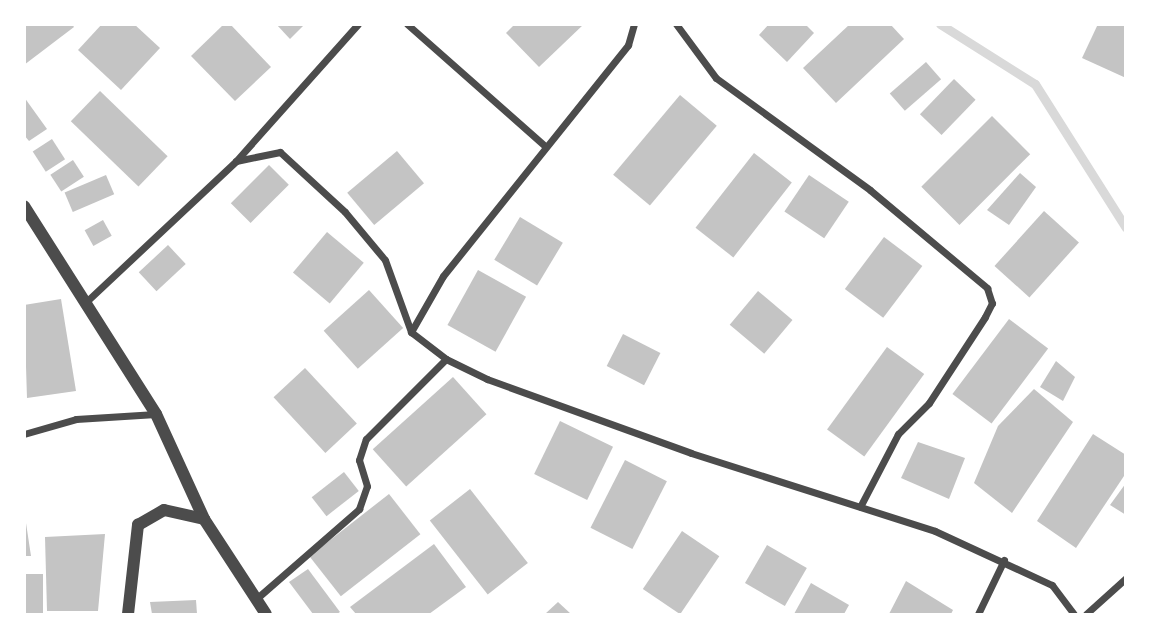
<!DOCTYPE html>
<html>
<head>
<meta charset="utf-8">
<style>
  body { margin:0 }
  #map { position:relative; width:1150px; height:639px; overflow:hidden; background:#fff; font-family:"Roboto Serif",serif }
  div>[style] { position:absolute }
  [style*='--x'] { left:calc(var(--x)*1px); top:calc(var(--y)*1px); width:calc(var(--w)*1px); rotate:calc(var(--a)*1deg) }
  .stream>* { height:9px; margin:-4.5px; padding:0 4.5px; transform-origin:4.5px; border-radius:4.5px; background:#d9d9d9 }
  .building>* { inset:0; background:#c4c4c4; transform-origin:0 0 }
  .minor>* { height:7px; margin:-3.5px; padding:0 3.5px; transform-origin:3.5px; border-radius:3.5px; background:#4c4c4c }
  .tertiary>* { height:12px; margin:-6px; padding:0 6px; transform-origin:6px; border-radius:6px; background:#4c4c4c }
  span { translate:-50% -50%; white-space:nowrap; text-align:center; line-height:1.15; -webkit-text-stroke:7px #fff; paint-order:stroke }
  .frame { position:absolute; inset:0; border:26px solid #fff; pointer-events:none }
</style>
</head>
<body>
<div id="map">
  <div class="stream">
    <i style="--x:940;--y:24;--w:112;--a:32.3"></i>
    <i style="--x:1035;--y:84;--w:170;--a:57.7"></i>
  </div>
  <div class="building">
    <i style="clip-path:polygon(24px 24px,72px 24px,74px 27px,24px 65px)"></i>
    <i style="clip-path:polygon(102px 24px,134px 24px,160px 48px,121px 90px,78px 50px)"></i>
    <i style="clip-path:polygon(224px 24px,230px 24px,271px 67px,235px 101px,191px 56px)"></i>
    <i style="clip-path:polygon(276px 24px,305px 24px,290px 39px)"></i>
    <i style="clip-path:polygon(515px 24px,584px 24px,539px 67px,506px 33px)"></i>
    <i style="clip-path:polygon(769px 24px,805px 24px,814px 33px,787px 62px,759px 35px)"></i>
    <i style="clip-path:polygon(850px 24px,890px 24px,904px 39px,836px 103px,803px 68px)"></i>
    <i style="clip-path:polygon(1098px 24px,1126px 24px,1126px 78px,1082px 58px)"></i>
    <i style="left:926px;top:62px;width:23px;height:48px;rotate:49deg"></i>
    <i style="left:954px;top:79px;width:30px;height:49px;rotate:44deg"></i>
    <i style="left:100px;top:91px;width:94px;height:42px;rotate:44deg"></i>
    <i style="left:680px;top:95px;width:48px;height:104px;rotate:40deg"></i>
    <i style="clip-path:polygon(24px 97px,47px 129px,29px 141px,24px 135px)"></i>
    <i style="left:992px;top:116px;width:54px;height:100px;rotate:45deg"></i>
    <i style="left:52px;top:139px;width:24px;height:23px;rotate:57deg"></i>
    <i style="left:397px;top:151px;width:42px;height:65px;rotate:50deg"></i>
    <i style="left:754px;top:153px;width:48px;height:95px;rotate:38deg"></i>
    <i style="left:73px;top:160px;width:20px;height:27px;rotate:57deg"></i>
    <i style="left:269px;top:165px;width:28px;height:54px;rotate:45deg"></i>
    <i style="clip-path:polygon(1020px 173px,1036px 187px,1009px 225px,987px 210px)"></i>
    <i style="left:106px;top:175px;width:21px;height:45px;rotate:67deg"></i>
    <i style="left:809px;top:175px;width:48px;height:44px;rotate:34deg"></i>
    <i style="left:1044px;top:211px;width:47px;height:74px;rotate:42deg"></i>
    <i style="left:520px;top:217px;width:50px;height:50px;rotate:31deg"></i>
    <i style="left:103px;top:220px;width:18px;height:21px;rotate:61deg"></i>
    <i style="left:327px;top:232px;width:48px;height:53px;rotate:40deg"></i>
    <i style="left:884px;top:237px;width:48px;height:65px;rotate:37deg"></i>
    <i style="left:168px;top:245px;width:26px;height:40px;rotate:47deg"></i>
    <i style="left:478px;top:270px;width:55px;height:63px;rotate:29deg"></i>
    <i style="left:369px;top:290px;width:51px;height:61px;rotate:48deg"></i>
    <i style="left:758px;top:291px;width:45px;height:44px;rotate:40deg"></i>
    <i style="clip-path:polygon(61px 299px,76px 391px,27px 398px,24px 305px)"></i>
    <i style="left:1009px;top:319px;width:49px;height:94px;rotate:37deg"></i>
    <i style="left:623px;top:334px;width:42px;height:36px;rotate:27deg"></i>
    <i style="left:887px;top:347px;width:46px;height:102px;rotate:36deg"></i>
    <i style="clip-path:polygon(1056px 361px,1075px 377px,1063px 401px,1040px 387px)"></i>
    <i style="left:305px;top:368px;width:76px;height:43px;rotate:47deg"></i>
    <i style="left:453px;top:377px;width:50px;height:108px;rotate:48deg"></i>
    <i style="clip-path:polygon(1034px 389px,1073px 422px,1012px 513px,974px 483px,998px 426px)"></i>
    <i style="left:560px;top:421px;width:59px;height:59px;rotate:26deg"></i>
    <i style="clip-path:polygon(1093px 434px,1126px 455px,1126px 473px,1076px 548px,1037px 521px)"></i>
    <i style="clip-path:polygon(918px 442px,965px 458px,949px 499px,901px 478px)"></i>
    <i style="left:625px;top:460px;width:47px;height:76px;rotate:27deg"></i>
    <i style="left:344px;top:472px;width:24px;height:41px;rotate:52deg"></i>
    <i style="clip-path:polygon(1126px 483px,1126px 515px,1110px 505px)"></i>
    <i style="left:470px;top:489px;width:94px;height:51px;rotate:52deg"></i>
    <i style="left:389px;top:494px;width:51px;height:101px;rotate:52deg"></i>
    <i style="clip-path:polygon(26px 523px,31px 556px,24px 556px,24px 524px)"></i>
    <i style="left:682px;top:531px;width:45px;height:70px;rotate:34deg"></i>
    <i style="clip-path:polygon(105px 534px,98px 611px,47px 611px,45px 537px)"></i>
    <i style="clip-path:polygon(434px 544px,466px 587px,429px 614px,356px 614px,350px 607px)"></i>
    <i style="left:767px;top:545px;width:46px;height:44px;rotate:30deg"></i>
    <i style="clip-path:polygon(308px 569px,340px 612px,337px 614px,313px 614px,289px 582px)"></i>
    <i style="left:24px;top:574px;width:19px;height:40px"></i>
    <i style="clip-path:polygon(906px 581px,953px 610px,951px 614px,889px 614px)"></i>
    <i style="clip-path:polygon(811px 583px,849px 605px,844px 614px,794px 614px)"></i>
    <i style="clip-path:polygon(196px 600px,197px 614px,152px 614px,150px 602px)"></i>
    <i style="clip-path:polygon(558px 602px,571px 614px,545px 614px)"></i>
  </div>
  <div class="minor">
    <i style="--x:407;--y:24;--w:184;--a:41.5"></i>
    <i style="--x:676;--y:24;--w:67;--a:53.5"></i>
    <i style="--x:716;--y:78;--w:190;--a:36"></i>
    <i style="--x:870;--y:190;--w:153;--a:39.9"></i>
    <i style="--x:987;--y:288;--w:16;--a:72"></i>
    <i style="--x:992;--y:303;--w:16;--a:117"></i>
    <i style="--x:985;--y:317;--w:103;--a:123.1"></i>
    <i style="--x:929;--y:403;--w:44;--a:135"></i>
    <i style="--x:898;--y:434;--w:82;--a:117.5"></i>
    <i style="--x:236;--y:161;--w:45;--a:-11.6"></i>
    <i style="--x:280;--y:152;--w:88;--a:42.7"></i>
    <i style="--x:345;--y:212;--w:62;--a:50.2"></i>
    <i style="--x:385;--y:260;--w:77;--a:70.1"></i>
    <i style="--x:411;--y:332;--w:44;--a:37.6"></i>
    <i style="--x:446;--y:359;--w:46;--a:26"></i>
    <i style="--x:487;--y:379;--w:217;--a:19.9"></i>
    <i style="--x:691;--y:453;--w:256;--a:17.7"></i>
    <i style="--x:935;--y:531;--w:129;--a:24.8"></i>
    <i style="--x:1052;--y:585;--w:36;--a:53"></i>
    <i style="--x:87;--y:301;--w:204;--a:-43.2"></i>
    <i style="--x:236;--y:161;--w:183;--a:-48.3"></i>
    <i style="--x:411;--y:332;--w:64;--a:-60.3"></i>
    <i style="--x:443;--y:276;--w:296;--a:-51.3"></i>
    <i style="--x:628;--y:45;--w:22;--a:-74"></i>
    <i style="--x:24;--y:434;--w:54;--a:-16.1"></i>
    <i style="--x:76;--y:419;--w:80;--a:-3.6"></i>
    <i style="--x:256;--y:599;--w:137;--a:-41.1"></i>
    <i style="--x:359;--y:509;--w:24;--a:-71"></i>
    <i style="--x:367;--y:486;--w:27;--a:-107"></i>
    <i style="--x:359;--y:460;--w:22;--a:-72"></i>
    <i style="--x:366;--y:439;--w:113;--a:-45"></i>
    <i style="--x:978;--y:614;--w:60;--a:-64.3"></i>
    <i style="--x:1086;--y:614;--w:54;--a:-42"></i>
  </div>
  <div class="tertiary">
    <i style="--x:24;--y:206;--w:246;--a:57.6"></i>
    <i style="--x:156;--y:414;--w:115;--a:65.4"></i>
    <i style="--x:204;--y:519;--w:113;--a:56.9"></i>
    <i style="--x:128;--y:614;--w:90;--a:-83.6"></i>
    <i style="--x:138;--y:525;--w:30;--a:-30"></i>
    <i style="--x:164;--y:510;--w:41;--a:12.7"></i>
  </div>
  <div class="frame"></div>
</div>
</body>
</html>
